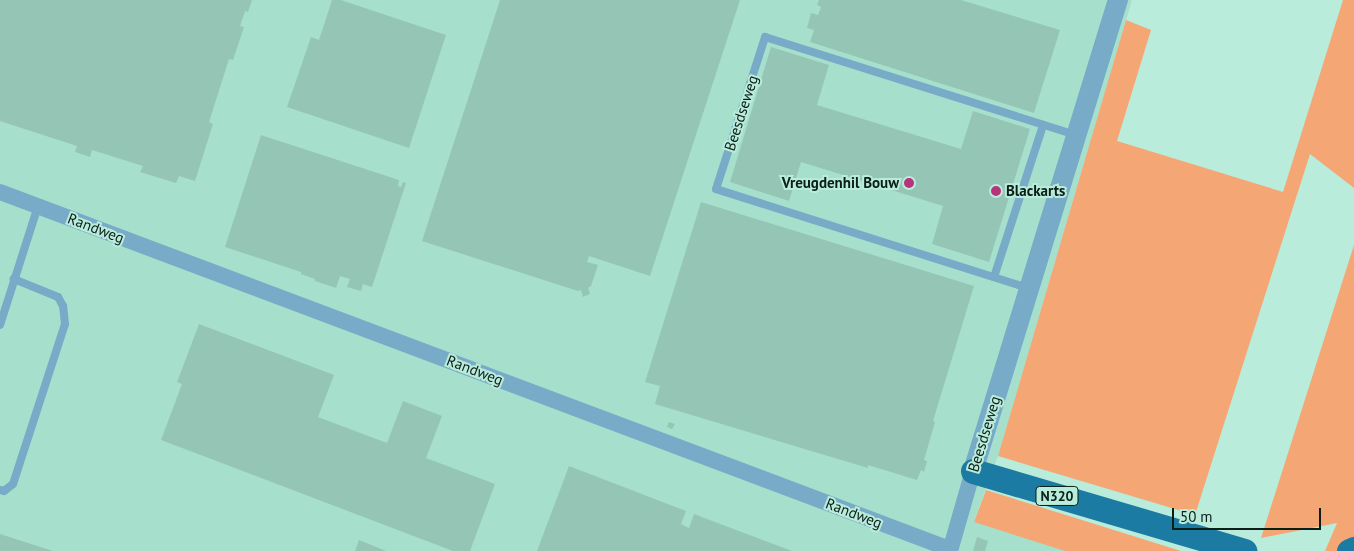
<!DOCTYPE html>
<html>
<head>
<meta charset="utf-8">
<style>
  body { margin:0 }
  #map { position:relative; width:1354px; height:551px; overflow:hidden; background:#baecdb; font-family:"PT Sans",sans-serif }
  div>[style] { position:absolute }
  [style*='--x'] { left:calc(var(--x)*1px); top:calc(var(--y)*1px); width:calc(var(--w)*1px); rotate:calc(var(--a)*1deg) }
  .built>* { inset:0; background:#a6dfcc }
  .green>* { inset:0; background:#f4a675 }
  .building>* { inset:0; background:#95c6b5 }
  .service>* { height:8px; margin:-4px; padding:0 4px; transform-origin:4px; border-radius:4px; background:#77abc7 }
  .minor>* { height:16px; margin:-8px; padding:0 8px; transform-origin:8px; border-radius:8px; background:#77abc7 }
  .tertiary>* { height:20px; margin:-10px; padding:0 10px; transform-origin:10px; border-radius:10px; background:#77abc7 }
  .primary>* { height:25px; margin:-12.5px; padding:0 12.5px; transform-origin:12.5px; border-radius:12.5px; background:#1b7ba2 }
  .dots>* { width:14px; height:14px; translate:-50% -50%; box-sizing:border-box; border:2px solid #baecdb; border-radius:50% }
  span { translate:-50% -50%; white-space:nowrap; text-align:center; line-height:1.15; -webkit-text-stroke:4px #baecdb; paint-order:stroke }
  .shield-label span { padding:1px 4px; background:#baecdb; border:1px solid; border-radius:4px; -webkit-text-stroke-width:0 }
  .shield-label { font-size:14px; color:#0b1f19; font-weight:700 }
  .street-label { font-size:15px; color:#0b1f19 }
  .poi-label { font-size:15px; color:#0b1f19; font-weight:700 }
  .right { translate:-100% -50%; text-align:right }
  .left { translate:0 -50%; text-align:left }
  .scale { position:absolute; left:1172px; top:508px; width:149px; height:22px; box-sizing:border-box; border:2px solid #0b1f19; border-top:0; padding-left:6px; font-size:15px; line-height:18px; white-space:nowrap; color:#0b1f19; -webkit-text-stroke:4px #baecdb; paint-order:stroke }
</style>
</head>
<body>
<div id="map">
  <div class="built">
    <i style="clip-path:polygon(0 0,1132px 0,998px 456px,974px 521px,1065px 551px,0 551px)"></i>
  </div>
  <div class="green">
    <i style="clip-path:polygon(1343px 0,1354px 0,1354px 188px,1310px 154px,1195px 515px,998px 456px,1126px 20px,1151px 30px,1117px 141px,1283px 192px)"></i>
    <i style="clip-path:polygon(1354px 245px,1354px 551px,1325px 551px,1337px 523px,1261px 538px)"></i>
    <i style="clip-path:polygon(986px 490px,1181px 551px,1065px 551px,974px 522px)"></i>
  </div>
  <div class="building">
    <i style="clip-path:polygon(0 0,252px 0,248px 12px,245px 11px,240px 26px,244px 27px,233px 60px,229px 59px,209px 122px,213px 124px,195px 181px,179px 176px,176px 183px,140px 172px,143px 166px,92px 150px,90px 157px,75px 152px,77px 146px,0 121px)"></i>
    <i style="clip-path:polygon(332px 0,341px 0,446px 35px,409px 148px,287px 107px,311px 37px,319px 40px)"></i>
    <i style="clip-path:polygon(500px 0,740px 0,650px 276px,589px 256px,587px 262px,598px 265px,591px 286px,588px 288px,590px 294px,583px 297px,581px 290px,578px 291px,422px 241px)"></i>
    <i style="clip-path:polygon(819px 0,961px 0,1060px 30px,1034px 113px,810px 42px,814px 30px,807px 28px,811px 13px,818px 15px,821px 7px,817px 5px)"></i>
    <i style="clip-path:polygon(771px 47px,829px 65px,817px 105px,961px 149px,973px 111px,1030px 129px,989px 262px,932px 244px,943px 206px,801px 162px,789px 201px,730px 182px)"></i>
    <i style="clip-path:polygon(261px 135px,399px 180px,398px 186px,401px 187px,403px 182px,406px 183px,372px 287px,363px 284px,361px 291px,347px 287px,350px 279px,340px 276px,336px 288px,315px 281px,315px 279px,301px 274px,301px 272px,225px 247px)"></i>
    <i style="clip-path:polygon(701px 202px,974px 286px,933px 421px,935px 422px,924px 460px,927px 461px,924px 472px,921px 470px,917px 480px,868px 465px,868px 468px,655px 404px,660px 386px,645px 382px)"></i>
    <i style="clip-path:polygon(199px 324px,334px 375px,318px 417px,387px 443px,403px 401px,442px 416px,426px 458px,495px 484px,470px 551px,453px 551px,161px 440px,182px 384px,177px 382px)"></i>
    <i style="clip-path:polygon(669px 422px,675px 424px,672px 429px,667px 427px)"></i>
    <i style="clip-path:polygon(569px 466px,686px 511px,681px 524px,689px 528px,694px 514px,792px 551px,537px 551px)"></i>
    <i style="clip-path:polygon(0 534px,53px 551px,0 551px)"></i>
    <i style="clip-path:polygon(977px 537px,988px 541px,985px 551px,973px 551px)"></i>
    <i style="clip-path:polygon(359px 540px,386px 551px,355px 551px)"></i>
  </div>
  <div class="service">
    <i style="--x:994;--y:277;--w:160;--a:-72.1"></i>
    <i style="--x:1028;--y:288;--w:327;--a:-162.4"></i>
    <i style="--x:716;--y:189;--w:160;--a:-72.1"></i>
    <i style="--x:765;--y:37;--w:325;--a:17.5"></i>
    <i style="--x:0;--y:325;--w:125;--a:-72.3"></i>
    <i style="--x:0;--y:490;--w:4;--a:14"></i>
    <i style="--x:4;--y:491;--w:11;--a:-38"></i>
    <i style="--x:13;--y:484;--w:168;--a:-72"></i>
    <i style="--x:65;--y:324;--w:18;--a:-96"></i>
    <i style="--x:63;--y:306;--w:10;--a:-119"></i>
    <i style="--x:58;--y:297;--w:48;--a:-157.8"></i>
  </div>
  <div class="minor">
    <i style="--x:0;--y:192;--w:1015;--a:20.6"></i>
    <i style="--x:950;--y:551;--w:83;--a:-74"></i>
  </div>
  <div class="tertiary">
    <i style="--x:973;--y:471;--w:493;--a:-72.9"></i>
  </div>
  <div class="primary">
    <i style="--x:973;--y:471;--w:283;--a:16.4"></i>
    <i style="--x:1349;--y:551;--w:5;--a:-22"></i>
  </div>
  <div class="dots">
    <i style="left:909px;top:183px;background:#b7337a"></i>
    <i style="left:996px;top:191px;background:#b7337a"></i>
  </div>
  <div class="shield-label">
    <span style="left:1057px;top:496px">N320</span>
  </div>
  <div class="street-label">
    <span style="left:741px;top:113px;rotate:-72deg">Beesdseweg</span>
    <span style="left:96px;top:228px;rotate:21deg">Randweg</span>
    <span style="left:475px;top:370px;rotate:21deg">Randweg</span>
    <span style="left:984px;top:434px;rotate:-73deg">Beesdseweg</span>
    <span style="left:854px;top:513px;rotate:21deg">Randweg</span>
  </div>
  <div class="poi-label">
    <span class="right" style="left:899px;top:183px">Vreugdenhil Bouw</span>
    <span class="left" style="left:1006px;top:191px">Blackarts</span>
  </div>
  <div class="scale">50 m</div>
</div>
</body>
</html>
